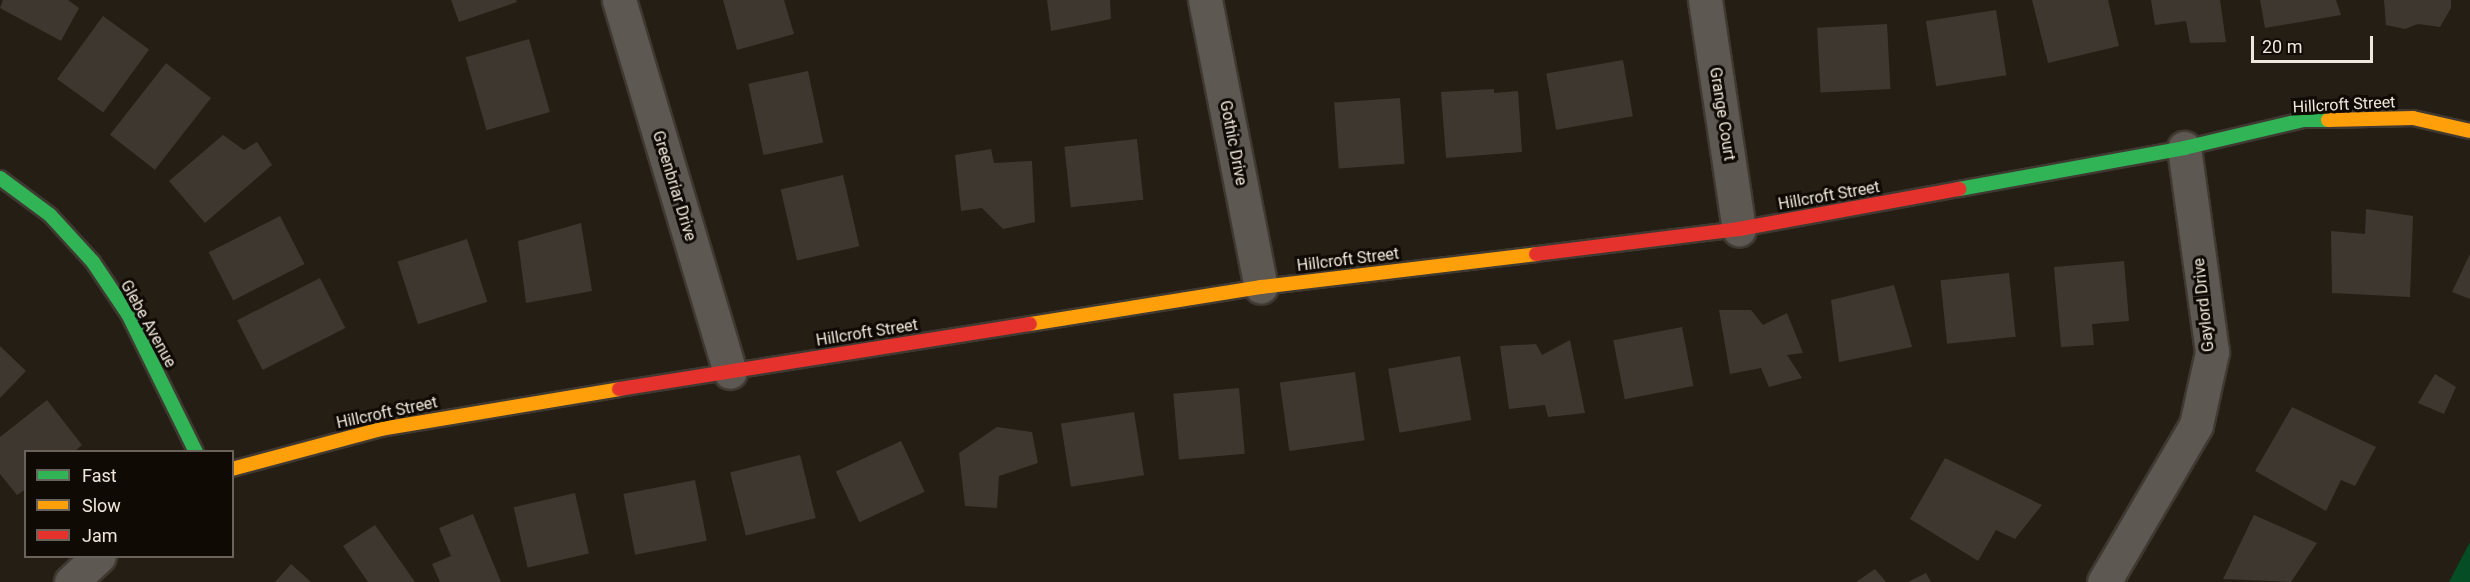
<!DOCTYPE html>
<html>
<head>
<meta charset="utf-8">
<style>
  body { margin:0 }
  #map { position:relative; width:2470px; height:582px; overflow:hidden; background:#251e14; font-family:Roboto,sans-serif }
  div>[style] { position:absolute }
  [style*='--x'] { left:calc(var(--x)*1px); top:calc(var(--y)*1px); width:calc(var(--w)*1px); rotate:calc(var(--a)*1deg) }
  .green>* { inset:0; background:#054d24 }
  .building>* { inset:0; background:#3e3730; transform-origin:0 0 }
  .roads { filter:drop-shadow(2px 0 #3f3932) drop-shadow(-2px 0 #3f3932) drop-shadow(0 2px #3f3932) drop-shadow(0 -2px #3f3932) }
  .street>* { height:33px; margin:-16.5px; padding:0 16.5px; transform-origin:16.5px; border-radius:16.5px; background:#5d5851 }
  .fast>* { height:14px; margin:-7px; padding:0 7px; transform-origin:7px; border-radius:7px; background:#30b455 }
  .slow>* { height:14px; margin:-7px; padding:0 7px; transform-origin:7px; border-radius:7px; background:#ff9f0a }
  .jam>* { height:14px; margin:-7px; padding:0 7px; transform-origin:7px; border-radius:7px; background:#e5322d }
  span { translate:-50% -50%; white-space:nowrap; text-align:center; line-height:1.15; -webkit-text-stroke:6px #0f0a04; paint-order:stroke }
  .street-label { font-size:16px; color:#f0e8dd }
  .legend { position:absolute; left:24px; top:450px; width:210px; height:108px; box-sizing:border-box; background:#0f0a04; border:2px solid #69635b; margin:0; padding:8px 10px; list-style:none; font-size:18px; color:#f0e8dd }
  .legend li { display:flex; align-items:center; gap:12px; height:30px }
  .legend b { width:30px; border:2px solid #69635b }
  .scale { position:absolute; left:2251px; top:36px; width:122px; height:27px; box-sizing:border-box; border:3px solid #f0e8dd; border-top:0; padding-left:8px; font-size:18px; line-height:21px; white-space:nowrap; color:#f0e8dd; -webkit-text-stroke:4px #0f0a04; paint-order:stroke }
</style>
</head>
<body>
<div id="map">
  <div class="green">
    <i style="clip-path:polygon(2470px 542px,2470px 582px,2449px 582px)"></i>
  </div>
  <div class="building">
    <i style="clip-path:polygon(3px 0,68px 0,79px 8px,61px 41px,0 8px)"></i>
    <i style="clip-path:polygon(451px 0,516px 0,517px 2px,459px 22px)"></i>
    <i style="clip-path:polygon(723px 0,784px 0,794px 34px,737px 50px)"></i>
    <i style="clip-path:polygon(1047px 0,1110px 0,1111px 19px,1051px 31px)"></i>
    <i style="clip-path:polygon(2032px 0,2108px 0,2119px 46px,2048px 63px)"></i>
    <i style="clip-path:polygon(2151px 0,2220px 0,2226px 42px,2190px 43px,2186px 21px,2155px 25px)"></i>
    <i style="clip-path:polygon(2260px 0,2336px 0,2341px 15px,2265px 28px)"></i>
    <i style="clip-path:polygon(2384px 0,2451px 0,2451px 8px,2440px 27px,2418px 24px,2405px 29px,2386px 25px)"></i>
    <i style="left:1996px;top:10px;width:66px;height:71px;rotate:81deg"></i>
    <i style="left:103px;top:16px;width:57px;height:78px;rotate:36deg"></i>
    <i style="left:1887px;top:24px;width:65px;height:70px;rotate:87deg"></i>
    <i style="left:529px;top:39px;width:76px;height:66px;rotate:74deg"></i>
    <i style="left:1623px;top:60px;width:57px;height:78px;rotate:80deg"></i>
    <i style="left:166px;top:63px;width:57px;height:91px;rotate:38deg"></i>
    <i style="left:808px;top:71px;width:73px;height:61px;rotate:78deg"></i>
    <i style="clip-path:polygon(1494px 89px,1494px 93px,1518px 91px,1522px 152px,1446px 158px,1441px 92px)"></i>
    <i style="left:1400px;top:98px;width:66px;height:66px;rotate:86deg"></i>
    <i style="clip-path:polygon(223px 135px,244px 150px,257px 142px,272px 165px,205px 223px,169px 181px)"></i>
    <i style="left:1137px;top:139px;width:61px;height:73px;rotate:84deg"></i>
    <i style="clip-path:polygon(991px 149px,994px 163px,1032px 161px,1035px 222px,1003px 229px,982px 208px,961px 211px,955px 155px)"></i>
    <i style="left:843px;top:175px;width:73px;height:64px;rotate:77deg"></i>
    <i style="clip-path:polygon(2366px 209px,2413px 216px,2410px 297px,2332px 293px,2331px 231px,2365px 234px)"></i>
    <i style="left:280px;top:216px;width:54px;height:80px;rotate:63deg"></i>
    <i style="clip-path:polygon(581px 223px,592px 291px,526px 303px,518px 241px)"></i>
    <i style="left:467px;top:239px;width:66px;height:73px;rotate:72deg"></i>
    <i style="clip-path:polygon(2470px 254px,2470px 299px,2452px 292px)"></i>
    <i style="clip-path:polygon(2124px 261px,2129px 321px,2092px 324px,2094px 345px,2061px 347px,2054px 267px)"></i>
    <i style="left:2009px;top:273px;width:64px;height:69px;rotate:84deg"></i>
    <i style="left:320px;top:278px;width:56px;height:93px;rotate:63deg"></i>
    <i style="clip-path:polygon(1894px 285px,1912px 347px,1839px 362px,1831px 300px)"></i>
    <i style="clip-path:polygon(1719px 310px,1751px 310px,1763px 325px,1787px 313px,1803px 353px,1787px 355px,1802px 378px,1769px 387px,1761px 368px,1730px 374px)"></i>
    <i style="left:1682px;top:327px;width:60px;height:70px;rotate:79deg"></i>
    <i style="clip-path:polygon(1570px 340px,1585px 413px,1548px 417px,1545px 405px,1509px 409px,1500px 346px,1536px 344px,1542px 355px)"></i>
    <i style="clip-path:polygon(0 346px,26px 371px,0 398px)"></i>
    <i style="left:1460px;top:356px;width:65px;height:73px;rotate:80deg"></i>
    <i style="left:1355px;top:372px;width:69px;height:76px;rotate:82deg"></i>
    <i style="clip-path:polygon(2435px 374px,2456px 387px,2444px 414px,2418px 403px)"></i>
    <i style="left:1239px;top:388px;width:66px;height:66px;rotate:85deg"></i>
    <i style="clip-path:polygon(47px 400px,82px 445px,74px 452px,26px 452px,26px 489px,17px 495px,0 474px,0 437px)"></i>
    <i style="clip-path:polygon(2292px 407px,2376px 447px,2355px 486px,2341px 480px,2326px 511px,2255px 471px)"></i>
    <i style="left:1134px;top:412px;width:64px;height:74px;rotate:81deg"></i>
    <i style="clip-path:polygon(997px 427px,1032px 432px,1038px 463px,999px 476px,997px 508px,965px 506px,959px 453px)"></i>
    <i style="left:901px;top:441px;width:56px;height:72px;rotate:65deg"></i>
    <i style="left:800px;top:455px;width:65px;height:72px;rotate:76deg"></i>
    <i style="clip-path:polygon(1945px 458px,2042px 505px,2015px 539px,1996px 530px,1978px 561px,1910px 519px)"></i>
    <i style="left:695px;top:480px;width:62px;height:73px;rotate:79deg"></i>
    <i style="left:575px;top:493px;width:62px;height:63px;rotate:77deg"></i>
    <i style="clip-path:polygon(473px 514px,501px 582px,440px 582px,432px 564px,451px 556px,439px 528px)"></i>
    <i style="clip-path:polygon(2254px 515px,2317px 543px,2291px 582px,2223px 579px)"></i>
    <i style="clip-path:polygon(375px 525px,415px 582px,368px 582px,343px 546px)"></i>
    <i style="clip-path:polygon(291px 564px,311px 582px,275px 582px)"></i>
    <i style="clip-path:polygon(1875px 569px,1886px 582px,1856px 582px)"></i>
    <i style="clip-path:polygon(1926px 573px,1931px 582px,1908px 582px)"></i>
  </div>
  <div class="roads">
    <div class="street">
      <i style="--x:619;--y:0;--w:388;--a:73.4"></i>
      <i style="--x:1205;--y:0;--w:292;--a:79"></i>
      <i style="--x:1705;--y:0;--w:232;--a:81.6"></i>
      <i style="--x:71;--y:582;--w:38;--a:-43"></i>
      <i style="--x:2104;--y:582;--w:182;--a:-59.6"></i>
      <i style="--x:2196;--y:425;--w:75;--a:-77.6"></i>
      <i style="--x:2212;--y:352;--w:206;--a:-97.8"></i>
    </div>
    <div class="fast">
      <i style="--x:0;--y:178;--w:62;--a:36.5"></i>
      <i style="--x:50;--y:215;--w:64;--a:47.5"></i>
      <i style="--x:93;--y:262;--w:63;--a:56.1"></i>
      <i style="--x:128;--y:314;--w:154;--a:63.8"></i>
      <i style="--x:1959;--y:189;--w:229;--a:-10.3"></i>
      <i style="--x:2184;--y:148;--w:122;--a:-13.2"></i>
      <i style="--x:2303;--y:120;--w:25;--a:0"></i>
    </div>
    <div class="slow">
      <i style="--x:2328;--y:120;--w:85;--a:-1.3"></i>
      <i style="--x:2413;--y:118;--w:58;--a:12.8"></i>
      <i style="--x:1030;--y:324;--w:234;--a:-9.1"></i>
      <i style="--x:1261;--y:287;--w:277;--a:-6.8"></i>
      <i style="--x:232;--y:469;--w:154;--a:-15"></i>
      <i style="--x:381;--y:429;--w:241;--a:-9.5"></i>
    </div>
    <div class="jam">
      <i style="--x:1536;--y:254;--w:205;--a:-7"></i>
      <i style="--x:1739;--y:229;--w:224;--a:-10.3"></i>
      <i style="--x:619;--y:389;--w:416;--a:-9"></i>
    </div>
  </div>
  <div class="street-label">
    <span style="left:2344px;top:105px;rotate:-3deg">Hillcroft Street</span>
    <span style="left:1722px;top:114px;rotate:81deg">Grange Court</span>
    <span style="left:1233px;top:143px;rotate:79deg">Gothic Drive</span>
    <span style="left:674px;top:186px;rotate:73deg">Greenbriar Drive</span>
    <span style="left:1829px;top:196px;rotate:-10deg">Hillcroft Street</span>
    <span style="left:1348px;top:260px;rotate:-7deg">Hillcroft Street</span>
    <span style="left:2204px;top:305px;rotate:-96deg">Gaylord Drive</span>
    <span style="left:148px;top:324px;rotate:61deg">Glebe Avenue</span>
    <span style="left:867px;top:333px;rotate:-9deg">Hillcroft Street</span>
    <span style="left:387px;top:413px;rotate:-12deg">Hillcroft Street</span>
  </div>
  <ul class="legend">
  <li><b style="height:8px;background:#30b455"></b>Fast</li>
  <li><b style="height:8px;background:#ff9f0a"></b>Slow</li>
  <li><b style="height:8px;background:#e5322d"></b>Jam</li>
  </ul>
  <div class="scale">20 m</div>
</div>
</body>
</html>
